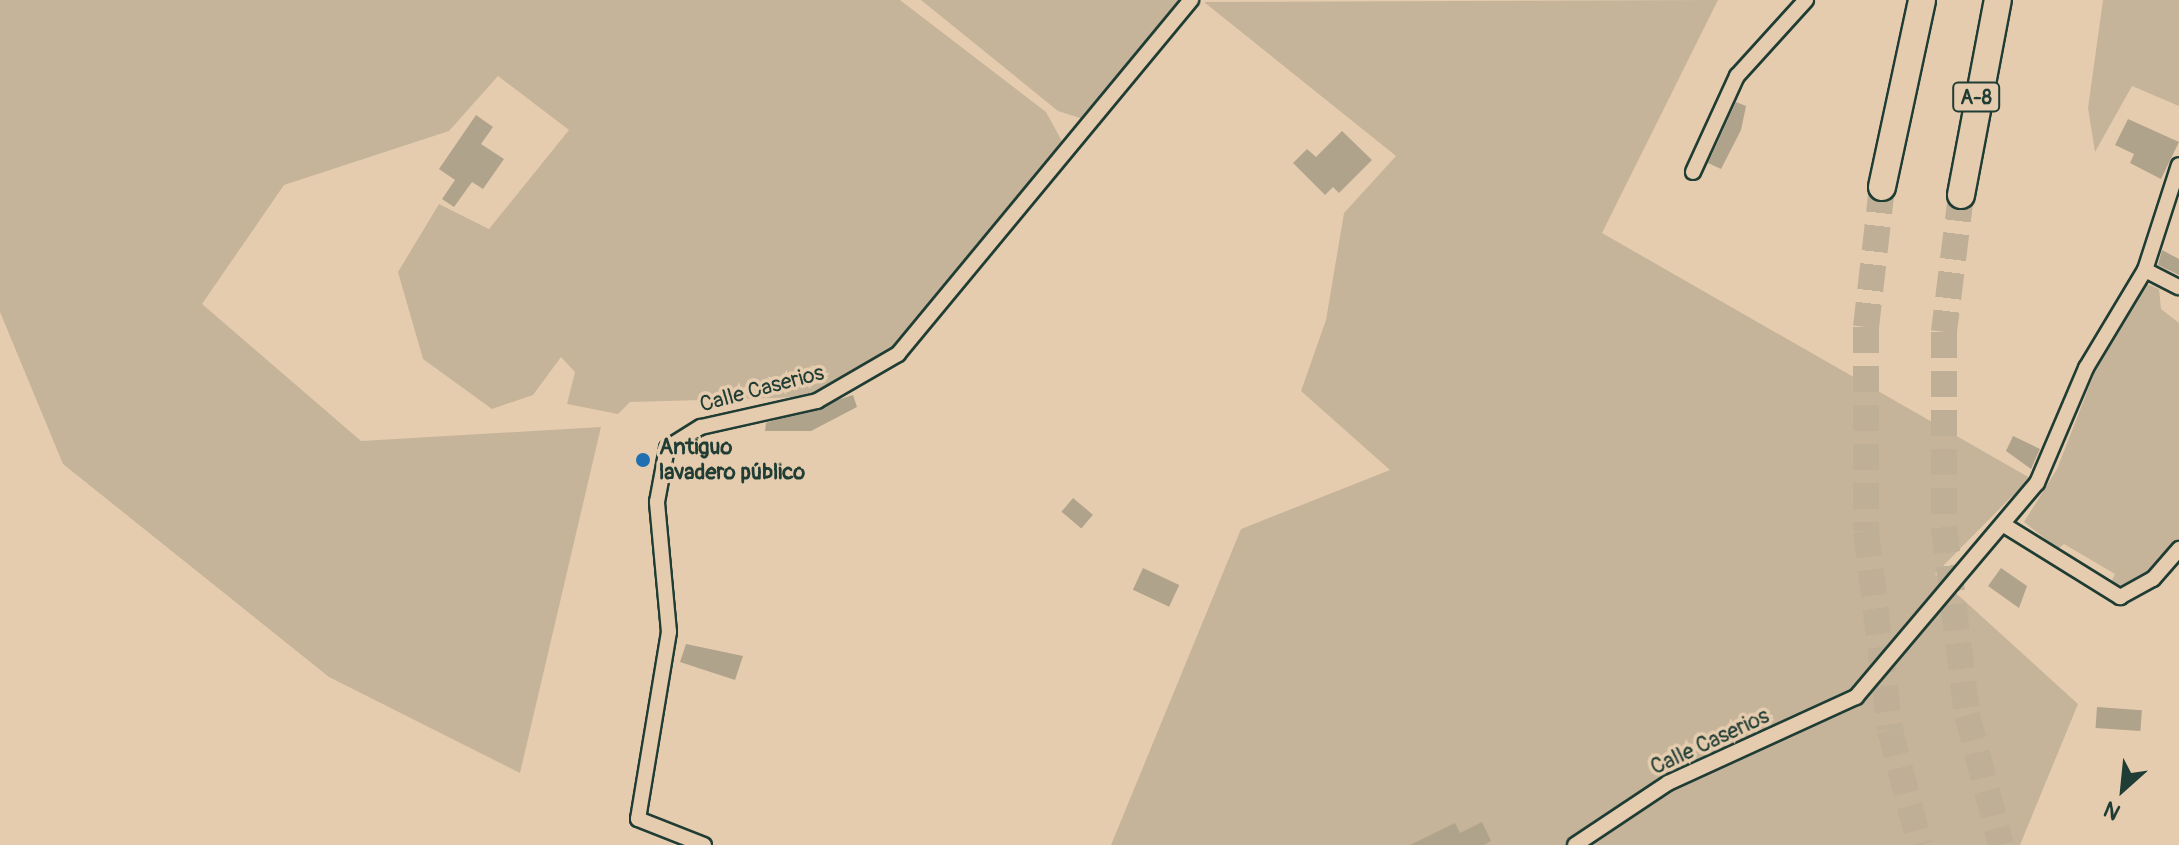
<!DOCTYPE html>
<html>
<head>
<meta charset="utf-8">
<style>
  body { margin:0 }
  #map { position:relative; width:2179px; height:845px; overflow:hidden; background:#e6ccae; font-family:Pangolin,sans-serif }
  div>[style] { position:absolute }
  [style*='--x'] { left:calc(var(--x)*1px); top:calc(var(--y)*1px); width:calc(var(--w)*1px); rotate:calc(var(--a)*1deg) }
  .green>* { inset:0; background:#c5b49a }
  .building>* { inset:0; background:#afa38c; transform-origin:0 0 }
  .motorway-tunnel>* { height:26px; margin-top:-13px; transform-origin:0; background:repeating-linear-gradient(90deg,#beaf96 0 26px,transparent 0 39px) }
  .roads { filter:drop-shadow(2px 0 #1f3d34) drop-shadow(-2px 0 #1f3d34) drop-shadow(0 2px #1f3d34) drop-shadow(0 -2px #1f3d34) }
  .minor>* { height:14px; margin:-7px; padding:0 7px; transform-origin:7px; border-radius:7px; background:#e6ccae }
  .motorway>* { height:26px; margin:-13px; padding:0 13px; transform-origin:13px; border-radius:13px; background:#e6ccae }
  .dots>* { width:22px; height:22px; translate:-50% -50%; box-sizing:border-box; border:4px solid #e6ccae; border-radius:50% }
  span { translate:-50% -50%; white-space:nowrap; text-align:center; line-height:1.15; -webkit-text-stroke:7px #e6ccae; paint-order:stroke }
  .shield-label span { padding:2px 6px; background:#e6ccae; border:2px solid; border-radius:6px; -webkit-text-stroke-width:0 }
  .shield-label { font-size:20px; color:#1f3d34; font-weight:700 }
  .street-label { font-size:22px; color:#1f3d34 }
  .poi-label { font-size:22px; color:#1f3d34; font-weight:700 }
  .left { translate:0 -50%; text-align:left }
  .north { position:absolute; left:2083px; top:749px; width:80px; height:80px; -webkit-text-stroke:6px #e6ccae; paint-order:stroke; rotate:207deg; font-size:22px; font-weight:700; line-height:32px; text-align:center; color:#1f3d34 }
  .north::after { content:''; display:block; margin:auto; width:28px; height:36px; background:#1f3d34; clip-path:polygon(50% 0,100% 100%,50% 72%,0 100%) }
</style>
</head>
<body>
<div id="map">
  <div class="green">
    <i style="clip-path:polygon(0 0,900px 0,1046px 112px,1063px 143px,891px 353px,834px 389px,803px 397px,630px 402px,618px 414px,567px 404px,575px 372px,561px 357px,533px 395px,492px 409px,423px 359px,398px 272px,439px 204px,489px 229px,569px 130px,498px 76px,449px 131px,284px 185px,202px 304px,361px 441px,601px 427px,520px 773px,329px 677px,63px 464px,0 312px)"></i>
    <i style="clip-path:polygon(921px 0,1184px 0,1083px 119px,1058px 111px)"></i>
    <i style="clip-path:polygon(1718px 0,1602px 233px,2030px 478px,1935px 574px,2078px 704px,2020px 845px,1111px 845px,1241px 529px,1390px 470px,1301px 391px,1326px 320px,1344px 213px,1396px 156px,1204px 2px)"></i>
    <i style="clip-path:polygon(2103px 0,2179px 0,2179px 106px,2132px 86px,2095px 152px,2088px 108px)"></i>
    <i style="clip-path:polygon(2147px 284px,2159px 289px,2161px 309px,2179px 323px,2179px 541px,2138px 585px,2118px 588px,2110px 585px,2115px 574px,2064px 544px,2058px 549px,2024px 522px,2057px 469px,2094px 374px)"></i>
  </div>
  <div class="building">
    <i style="clip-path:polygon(1736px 102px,1746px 106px,1741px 130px,1721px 169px,1708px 163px)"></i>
    <i style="clip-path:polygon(476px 115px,493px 127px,481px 144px,504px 159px,483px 189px,472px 182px,454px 207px,442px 199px,455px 180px,439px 169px)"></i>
    <i style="clip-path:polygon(2128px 119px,2179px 142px,2161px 179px,2130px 163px,2134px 154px,2115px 145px)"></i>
    <i style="clip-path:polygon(1342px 131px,1372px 160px,1339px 193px,1333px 187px,1325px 195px,1293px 163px,1307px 149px,1316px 157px)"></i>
    <i style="clip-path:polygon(2162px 250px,2179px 259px,2179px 275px,2158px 265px)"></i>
    <i style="clip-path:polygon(853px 395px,857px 407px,811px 431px,765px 431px,766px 423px)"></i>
    <i style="clip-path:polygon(2013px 436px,2040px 449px,2031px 469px,2006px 451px)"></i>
    <i style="left:640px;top:450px;width:14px;height:14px;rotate:25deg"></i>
    <i style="left:1073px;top:498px;width:26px;height:18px;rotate:40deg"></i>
    <i style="left:1143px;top:568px;width:40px;height:24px;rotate:25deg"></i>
    <i style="clip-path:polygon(2001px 568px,2027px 586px,2019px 608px,1988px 586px)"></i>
    <i style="clip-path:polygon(686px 644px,743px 656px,735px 680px,680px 662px)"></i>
    <i style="left:2097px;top:707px;width:45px;height:21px;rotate:4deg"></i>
    <i style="clip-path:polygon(1482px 822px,1491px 841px,1484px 845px,1410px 845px,1455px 823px,1460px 833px)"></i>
  </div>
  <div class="motorway-tunnel">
    <i style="--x:1882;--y:187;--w:141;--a:96.5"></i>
    <i style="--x:1866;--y:327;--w:204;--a:90"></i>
    <i style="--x:1866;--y:531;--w:200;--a:83.1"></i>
    <i style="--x:1890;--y:730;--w:119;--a:75.4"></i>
    <i style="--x:1961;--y:195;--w:138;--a:97.1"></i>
    <i style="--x:1944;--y:332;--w:195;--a:90"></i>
    <i style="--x:1944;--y:527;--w:189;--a:83"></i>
    <i style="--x:1967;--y:715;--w:134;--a:75.3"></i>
  </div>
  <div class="roads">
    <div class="minor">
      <i style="--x:1693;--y:172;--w:106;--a:-65.4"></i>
      <i style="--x:1737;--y:76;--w:103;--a:-47.8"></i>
      <i style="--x:2145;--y:270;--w:38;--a:27"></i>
      <i style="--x:2004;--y:525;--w:137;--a:31.8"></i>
      <i style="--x:2120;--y:597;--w:38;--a:-29"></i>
      <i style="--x:2153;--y:579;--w:40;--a:-49"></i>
      <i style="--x:704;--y:845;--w:71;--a:-158.5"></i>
      <i style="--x:638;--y:819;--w:190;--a:-80.6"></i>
      <i style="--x:669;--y:632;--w:131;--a:-95.3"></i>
      <i style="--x:657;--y:502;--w:55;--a:-79.5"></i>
      <i style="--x:667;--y:448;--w:40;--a:-32"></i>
      <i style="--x:701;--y:427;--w:119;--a:-12.6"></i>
      <i style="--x:817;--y:401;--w:94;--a:-30.1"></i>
      <i style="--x:898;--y:354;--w:460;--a:-50.4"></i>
      <i style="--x:1575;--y:845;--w:112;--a:-33.7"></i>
      <i style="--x:1668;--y:783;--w:207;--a:-24.6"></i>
      <i style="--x:1856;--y:697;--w:280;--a:-49.8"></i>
      <i style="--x:2037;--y:483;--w:125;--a:-66.9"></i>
      <i style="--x:2086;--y:368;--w:114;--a:-59"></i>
      <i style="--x:2145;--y:270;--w:110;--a:-72.1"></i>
    </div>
    <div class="motorway">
      <i style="--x:1882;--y:187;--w:191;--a:-77.9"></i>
      <i style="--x:1961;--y:195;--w:198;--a:-79.3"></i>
    </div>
  </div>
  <div class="dots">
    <i style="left:643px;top:460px;background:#1f6fb2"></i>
  </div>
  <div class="shield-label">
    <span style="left:1976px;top:97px">A-8</span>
  </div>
  <div class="street-label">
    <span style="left:762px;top:389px;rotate:-15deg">Calle Caserios</span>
    <span style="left:1710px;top:742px;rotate:-25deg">Calle Caserios</span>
  </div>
  <div class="poi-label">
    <span class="left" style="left:659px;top:460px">Antiguo<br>lavadero público</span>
  </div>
  <div class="north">N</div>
</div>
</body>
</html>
